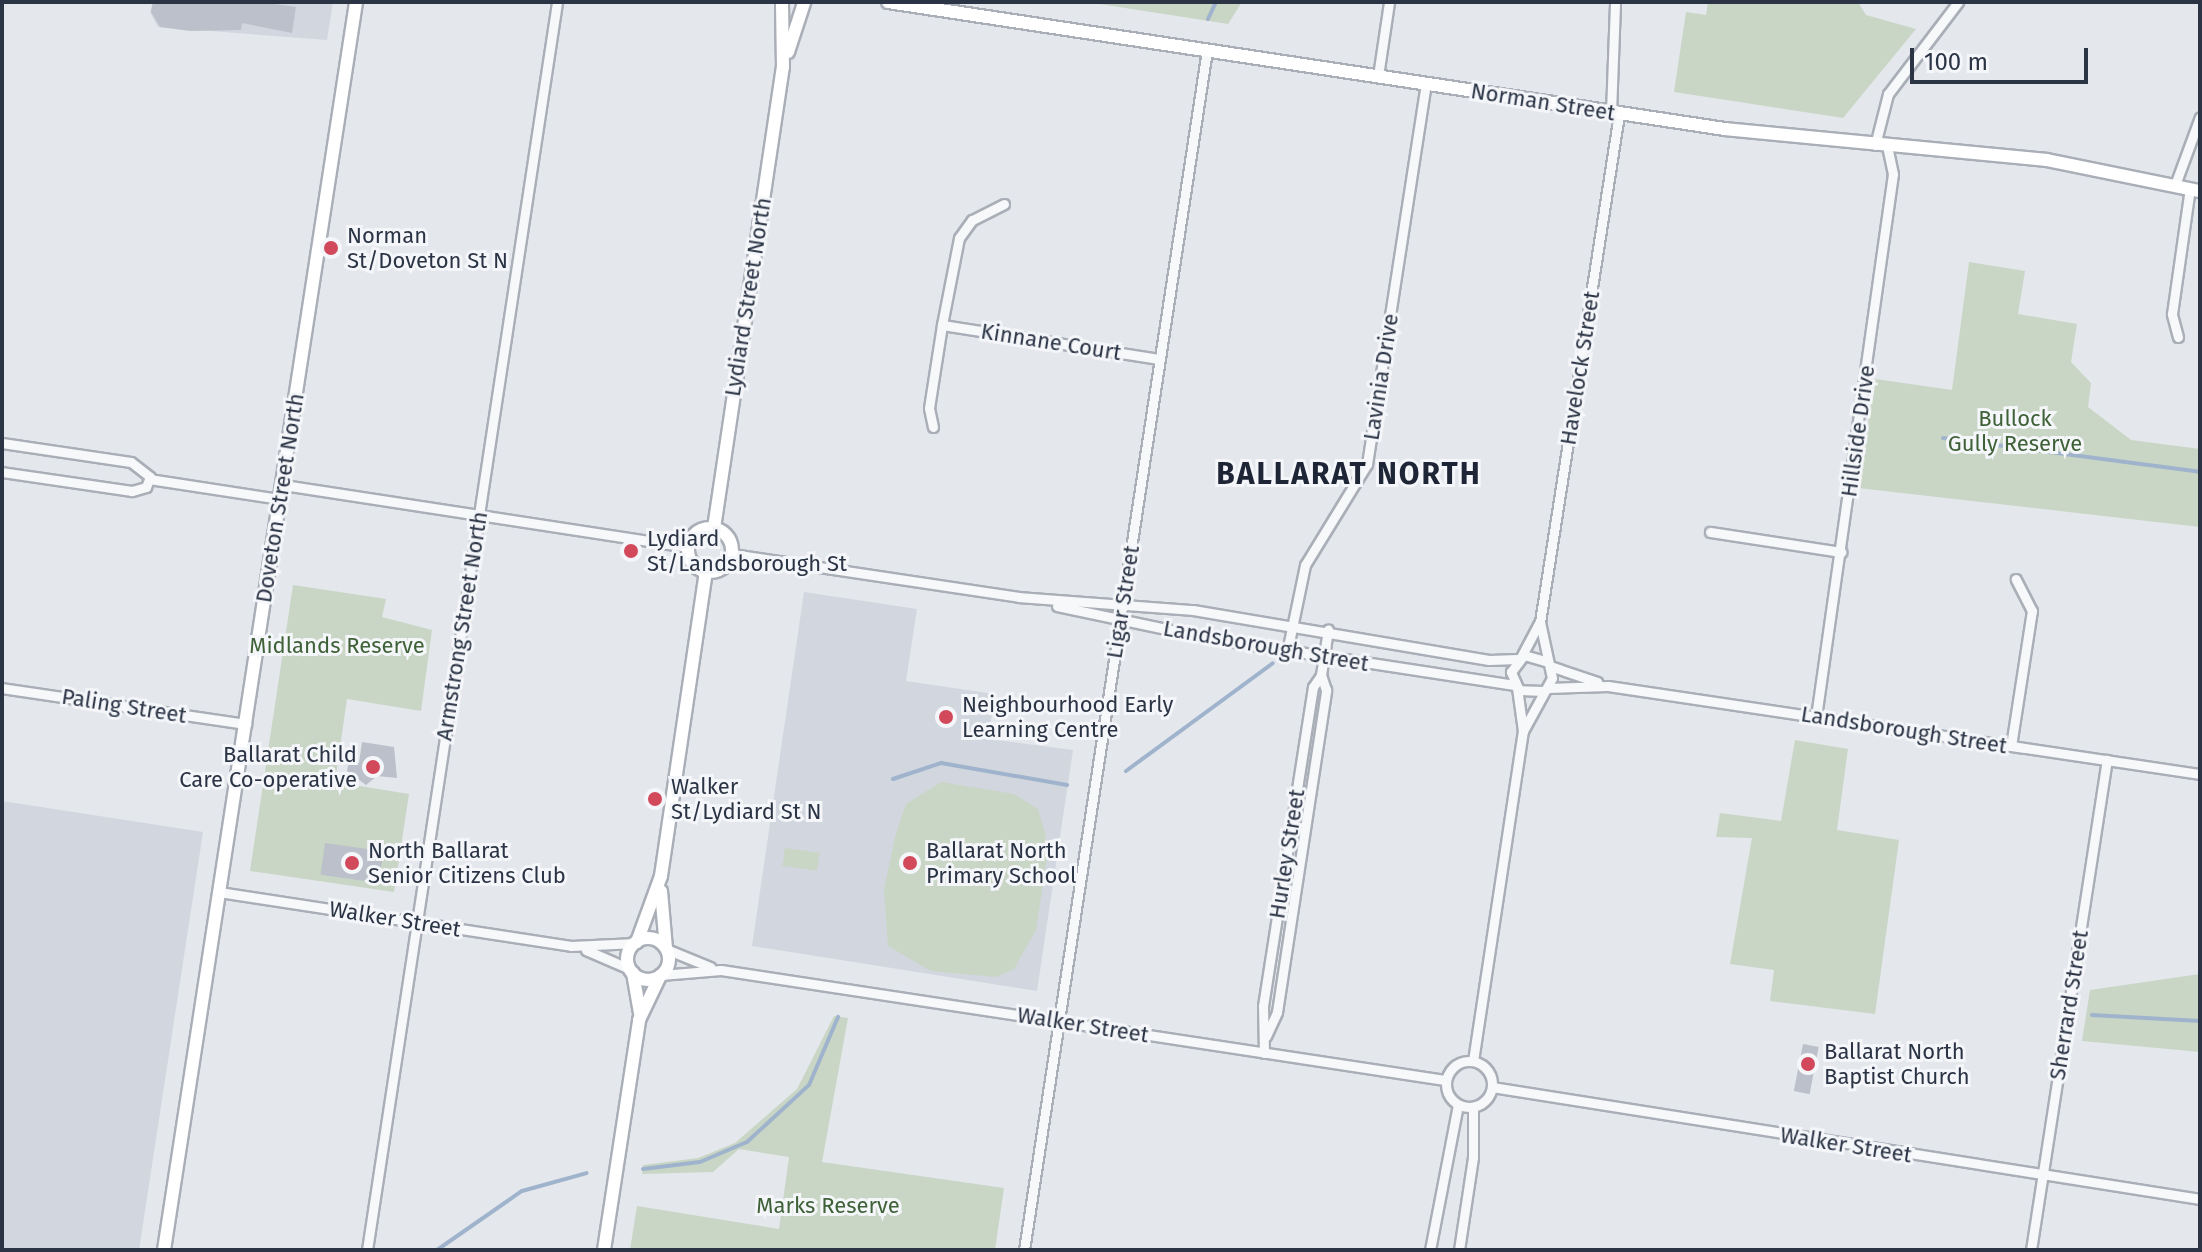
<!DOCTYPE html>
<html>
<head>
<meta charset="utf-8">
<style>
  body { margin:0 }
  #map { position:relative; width:2202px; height:1252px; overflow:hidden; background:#e4e7ec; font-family:"Fira Sans",sans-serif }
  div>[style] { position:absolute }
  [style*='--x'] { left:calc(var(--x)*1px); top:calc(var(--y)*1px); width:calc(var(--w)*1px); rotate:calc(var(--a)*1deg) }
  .built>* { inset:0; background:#d2d6de }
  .green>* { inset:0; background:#c9d6c5; transform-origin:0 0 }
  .stream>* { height:4px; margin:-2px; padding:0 2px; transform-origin:2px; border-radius:2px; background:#9fb4cc }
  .building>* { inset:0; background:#bbc0ca; transform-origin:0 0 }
  .roads { filter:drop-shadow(2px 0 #a9aeb7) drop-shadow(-2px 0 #a9aeb7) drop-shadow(0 2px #a9aeb7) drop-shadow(0 -2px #a9aeb7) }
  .street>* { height:9px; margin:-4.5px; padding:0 4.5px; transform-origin:4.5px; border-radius:4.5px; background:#f7f8fa }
  .street>.ring { margin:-4.5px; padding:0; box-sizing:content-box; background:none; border:9px solid #f7f8fa; border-radius:50% }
  .secondary>* { height:12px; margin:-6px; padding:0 6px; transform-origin:6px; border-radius:6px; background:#fff }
  .secondary>.ring { margin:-6px; padding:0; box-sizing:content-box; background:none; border:12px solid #fff; border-radius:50% }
  .dots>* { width:22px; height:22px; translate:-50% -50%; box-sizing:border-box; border:4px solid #f4f6f9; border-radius:50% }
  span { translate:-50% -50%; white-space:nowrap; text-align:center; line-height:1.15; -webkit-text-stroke:6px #f4f6f9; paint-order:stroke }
  .street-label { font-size:22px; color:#2b3445 }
  .poi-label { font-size:22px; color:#2b3445 }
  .left { translate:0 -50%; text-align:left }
  .right { translate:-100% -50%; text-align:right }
  .park-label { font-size:22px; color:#3f6138 }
  .district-label { font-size:30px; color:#1d2536; font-weight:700; letter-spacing:2px }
  .frame { position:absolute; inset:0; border:4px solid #2b3445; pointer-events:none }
  .scale { position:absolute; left:1910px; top:48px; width:178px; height:36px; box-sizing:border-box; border:4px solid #2b3445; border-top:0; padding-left:10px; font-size:24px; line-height:28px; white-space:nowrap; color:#2b3445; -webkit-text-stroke:6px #f4f6f9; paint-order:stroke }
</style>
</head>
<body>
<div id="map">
  <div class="built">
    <i style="clip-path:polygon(153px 2px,333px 2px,327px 40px,158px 27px,150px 12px)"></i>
    <i style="clip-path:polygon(804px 592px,917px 609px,906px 681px,994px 694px,989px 739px,1073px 750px,1037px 991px,752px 946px)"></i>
    <i style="clip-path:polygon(2px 801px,203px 832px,139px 1250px,2px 1250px)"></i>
  </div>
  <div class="green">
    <i style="clip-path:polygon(1087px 2px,1242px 2px,1228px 24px)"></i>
    <i style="clip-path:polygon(1708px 2px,1858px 2px,1866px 15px,1916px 29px,1843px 118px,1674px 92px,1686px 12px,1706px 15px)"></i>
    <i style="clip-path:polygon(1969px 262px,2025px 271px,2018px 314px,2077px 324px,2071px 362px,2091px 383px,2088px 407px,2131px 440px,2200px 449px,2200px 527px,1858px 488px,1875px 379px,1952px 390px)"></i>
    <i style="clip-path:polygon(293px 585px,386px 599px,382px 617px,432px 630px,421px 711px,347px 699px,335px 782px,409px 794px,394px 892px,250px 871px)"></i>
    <i style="clip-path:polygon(1795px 740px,1848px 749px,1837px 830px,1899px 840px,1875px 1014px,1770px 1001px,1774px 970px,1730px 964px,1752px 838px,1716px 837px,1720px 813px,1781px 821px)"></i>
    <i style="clip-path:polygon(941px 782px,1014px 794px,1038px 809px,1045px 833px,1047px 857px,1036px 930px,1014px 969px,996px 977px,931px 971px,888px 946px,884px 889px,896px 833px,906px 804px)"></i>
    <i style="left:785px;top:848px;width:35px;height:18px;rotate:8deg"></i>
    <i style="clip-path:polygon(2200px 974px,2200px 1052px,2082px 1041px,2090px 990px)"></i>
    <i style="clip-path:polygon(834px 1016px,848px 1018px,822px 1162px,1004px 1188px,995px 1250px,630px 1250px,637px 1206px,779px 1229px,789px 1157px,739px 1149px,713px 1172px,642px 1174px,643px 1165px,698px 1158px,735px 1143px,797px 1089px)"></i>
  </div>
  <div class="stream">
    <i style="--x:1208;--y:19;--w:19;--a:-65"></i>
    <i style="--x:1943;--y:438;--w:259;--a:7.5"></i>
    <i style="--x:1126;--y:771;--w:182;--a:-36.3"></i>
    <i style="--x:893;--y:779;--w:51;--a:-18.4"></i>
    <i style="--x:941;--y:763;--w:128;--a:9.9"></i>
    <i style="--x:2092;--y:1015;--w:108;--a:3.2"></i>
    <i style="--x:643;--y:1169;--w:57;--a:-7"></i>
    <i style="--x:700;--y:1162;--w:51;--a:-23.1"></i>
    <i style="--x:747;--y:1142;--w:84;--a:-42.6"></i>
    <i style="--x:809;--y:1085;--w:74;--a:-66.9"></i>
    <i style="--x:437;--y:1250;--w:103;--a:-34.8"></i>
    <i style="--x:522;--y:1191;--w:67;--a:-15.5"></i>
  </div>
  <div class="building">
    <i style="clip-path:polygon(153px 2px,260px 2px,296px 7px,292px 33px,242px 23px,241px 30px,190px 31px,160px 27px,151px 12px)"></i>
    <i style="clip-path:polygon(362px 742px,394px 747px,397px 778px,377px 776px,366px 785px,347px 771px,349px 761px,359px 763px)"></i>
    <i style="left:325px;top:843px;width:59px;height:32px;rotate:8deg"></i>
    <i style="left:1803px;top:1044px;width:16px;height:48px;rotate:11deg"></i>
  </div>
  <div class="roads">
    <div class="street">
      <i style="--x:1378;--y:76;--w:75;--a:-81.5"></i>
      <i style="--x:1611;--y:113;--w:111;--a:-87.9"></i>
      <i style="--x:1875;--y:145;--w:53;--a:-75.7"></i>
      <i style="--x:1888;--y:94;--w:116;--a:-52.7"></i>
      <i style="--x:2175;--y:185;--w:72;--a:-69.8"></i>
      <i style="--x:1004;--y:204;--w:36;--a:153"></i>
      <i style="--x:972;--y:220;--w:22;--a:126"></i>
      <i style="--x:959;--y:238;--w:89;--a:101.1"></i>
      <i style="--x:942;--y:325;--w:220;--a:8.9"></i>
      <i style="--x:2178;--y:337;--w:24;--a:-105"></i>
      <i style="--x:2172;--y:314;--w:127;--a:-81.9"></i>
      <i style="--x:933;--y:427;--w:19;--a:-102"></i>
      <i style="--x:929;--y:408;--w:84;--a:-81.1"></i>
      <i style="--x:2;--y:443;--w:130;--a:8.4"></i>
      <i style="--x:131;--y:462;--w:24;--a:38"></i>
      <i style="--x:150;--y:477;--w:11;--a:112"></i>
      <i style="--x:146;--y:487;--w:15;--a:164"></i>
      <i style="--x:132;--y:491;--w:131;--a:-171.7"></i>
      <i style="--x:149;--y:479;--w:133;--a:8.7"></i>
      <i style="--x:283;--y:485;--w:410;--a:8.7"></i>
      <i style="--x:1710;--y:532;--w:133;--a:8.7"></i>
      <i style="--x:732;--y:554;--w:290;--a:8.5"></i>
      <i style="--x:1019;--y:597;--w:174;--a:4.3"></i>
      <i style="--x:1193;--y:610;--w:300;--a:9.6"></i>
      <i style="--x:1489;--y:660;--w:29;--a:-2"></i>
      <i style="--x:1057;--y:606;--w:160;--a:11.9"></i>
      <i style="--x:1214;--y:639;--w:304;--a:8.7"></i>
      <i style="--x:1287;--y:652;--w:89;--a:-78.3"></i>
      <i style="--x:1305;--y:565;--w:119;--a:-58.5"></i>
      <i style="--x:1367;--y:464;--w:385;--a:-81.2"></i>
      <i style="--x:1521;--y:657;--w:40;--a:-62"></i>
      <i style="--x:1550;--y:666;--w:50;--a:18.8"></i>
      <i style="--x:2;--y:688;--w:247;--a:8.4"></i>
      <i style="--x:1547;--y:688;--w:61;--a:-1.9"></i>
      <i style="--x:1608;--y:686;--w:599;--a:8.46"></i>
      <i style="--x:1544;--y:691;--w:25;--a:-178"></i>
      <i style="--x:1519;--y:690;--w:20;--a:-114"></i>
      <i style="--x:1511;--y:672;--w:21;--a:-53"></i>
      <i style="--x:1524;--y:655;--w:25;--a:16"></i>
      <i style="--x:1816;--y:717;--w:548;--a:-81.93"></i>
      <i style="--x:1893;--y:174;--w:29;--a:-102"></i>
      <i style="--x:1523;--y:731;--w:60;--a:-61.3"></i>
      <i style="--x:1552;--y:678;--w:57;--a:-102.1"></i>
      <i style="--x:1540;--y:622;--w:514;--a:-81.16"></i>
      <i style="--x:2011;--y:746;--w:137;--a:-81.2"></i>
      <i style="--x:2032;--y:611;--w:36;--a:-117"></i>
      <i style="--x:219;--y:892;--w:356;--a:8.7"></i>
      <i style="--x:571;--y:946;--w:65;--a:-2.6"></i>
      <i style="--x:666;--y:949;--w:48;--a:22.2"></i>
      <i style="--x:586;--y:950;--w:48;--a:23.4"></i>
      <i style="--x:661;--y:975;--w:60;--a:-4.8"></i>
      <i style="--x:721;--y:970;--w:732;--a:8.64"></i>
      <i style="--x:1266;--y:1036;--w:26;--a:-65"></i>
      <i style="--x:1277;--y:1012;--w:326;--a:-81.3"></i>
      <i style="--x:1326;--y:690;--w:16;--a:-108"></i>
      <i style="--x:1321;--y:675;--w:46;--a:-81.2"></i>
      <i style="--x:1264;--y:1053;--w:47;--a:-91.2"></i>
      <i style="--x:1263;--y:1006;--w:323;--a:-81.1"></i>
      <i style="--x:1313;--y:687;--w:14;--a:-56"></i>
      <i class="ring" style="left:1446px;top:1061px;width:37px;height:37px"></i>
      <i style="--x:1473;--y:1061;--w:334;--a:-81.4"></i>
      <i style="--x:1523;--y:731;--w:43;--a:-97.9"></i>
      <i style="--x:1492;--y:1087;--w:717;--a:8.99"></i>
      <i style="--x:367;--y:1250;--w:1262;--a:-81.34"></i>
      <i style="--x:1024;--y:1250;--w:1214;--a:-81.33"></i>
      <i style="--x:1430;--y:1250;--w:148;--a:-79.1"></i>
      <i style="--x:1459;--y:1250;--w:94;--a:-81.4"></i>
      <i style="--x:1473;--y:1157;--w:50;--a:-90"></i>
      <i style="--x:2031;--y:1250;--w:496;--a:-81.2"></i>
    </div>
    <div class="secondary">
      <i style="--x:888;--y:2;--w:847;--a:8.63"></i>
      <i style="--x:1725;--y:129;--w:323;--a:5.5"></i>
      <i style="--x:2047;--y:160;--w:156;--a:11.5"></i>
      <i style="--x:788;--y:52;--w:52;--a:-71.9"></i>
      <i class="ring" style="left:688px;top:528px;width:32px;height:32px"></i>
      <i style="--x:714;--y:528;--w:466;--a:-81.5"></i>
      <i style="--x:783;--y:67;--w:65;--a:-90.9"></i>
      <i style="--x:661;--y:891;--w:57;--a:85"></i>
      <i class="ring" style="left:627px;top:938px;width:30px;height:30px"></i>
      <i style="--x:637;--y:942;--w:70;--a:-70"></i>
      <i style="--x:661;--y:876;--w:308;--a:-81.6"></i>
      <i style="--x:633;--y:973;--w:41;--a:80.1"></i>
      <i style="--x:164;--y:1250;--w:1263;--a:-81.25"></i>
      <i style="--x:604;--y:1250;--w:233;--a:-81.3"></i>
      <i style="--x:639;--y:1020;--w:49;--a:-64.5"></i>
    </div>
  </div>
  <div class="dots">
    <i style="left:331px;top:248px;background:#d1495b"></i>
    <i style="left:631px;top:551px;background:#d1495b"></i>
    <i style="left:946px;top:717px;background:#d1495b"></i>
    <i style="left:373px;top:767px;background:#d1495b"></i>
    <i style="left:655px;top:799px;background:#d1495b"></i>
    <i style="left:352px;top:863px;background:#d1495b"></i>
    <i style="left:910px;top:863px;background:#d1495b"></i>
    <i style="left:1808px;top:1064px;background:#d1495b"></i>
  </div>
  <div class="street-label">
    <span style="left:1543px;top:102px;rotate:9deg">Norman Street</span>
    <span style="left:748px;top:297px;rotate:-81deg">Lydiard Street North</span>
    <span style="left:1051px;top:342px;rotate:9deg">Kinnane Court</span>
    <span style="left:1580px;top:368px;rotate:-81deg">Havelock Street</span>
    <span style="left:1381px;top:377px;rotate:-81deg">Lavinia Drive</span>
    <span style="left:1858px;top:431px;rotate:-82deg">Hillside Drive</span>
    <span style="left:280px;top:498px;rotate:-81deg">Doveton Street North</span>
    <span style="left:1123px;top:602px;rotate:-81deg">Ligar Street</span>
    <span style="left:462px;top:626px;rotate:-81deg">Armstrong Street North</span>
    <span style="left:1266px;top:646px;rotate:10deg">Landsborough Street</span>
    <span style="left:124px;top:706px;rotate:9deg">Paling Street</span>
    <span style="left:1904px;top:730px;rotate:9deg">Landsborough Street</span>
    <span style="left:1287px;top:854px;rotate:-81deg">Hurley Street</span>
    <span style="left:395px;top:919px;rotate:9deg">Walker Street</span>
    <span style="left:2069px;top:1005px;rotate:-81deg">Sherrard Street</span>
    <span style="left:1083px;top:1025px;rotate:9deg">Walker Street</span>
    <span style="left:1846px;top:1145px;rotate:9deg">Walker Street</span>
  </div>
  <div class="poi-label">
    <span class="left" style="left:347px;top:248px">Norman<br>St/Doveton St N</span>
    <span class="left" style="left:647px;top:551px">Lydiard<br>St/Landsborough St</span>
    <span class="left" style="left:962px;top:717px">Neighbourhood Early<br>Learning Centre</span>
    <span class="right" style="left:357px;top:767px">Ballarat Child<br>Care Co-operative</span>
    <span class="left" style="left:671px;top:799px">Walker<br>St/Lydiard St N</span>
    <span class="left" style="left:368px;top:863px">North Ballarat<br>Senior Citizens Club</span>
    <span class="left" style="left:926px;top:863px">Ballarat North<br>Primary School</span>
    <span class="left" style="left:1824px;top:1064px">Ballarat North<br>Baptist Church</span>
  </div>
  <div class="park-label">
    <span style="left:2015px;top:431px">Bullock<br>Gully Reserve</span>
    <span style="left:337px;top:646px">Midlands Reserve</span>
    <span style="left:828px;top:1206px">Marks Reserve</span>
  </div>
  <div class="district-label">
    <span style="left:1349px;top:474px">BALLARAT NORTH</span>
  </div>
  <div class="frame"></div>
  <div class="scale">100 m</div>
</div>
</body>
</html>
